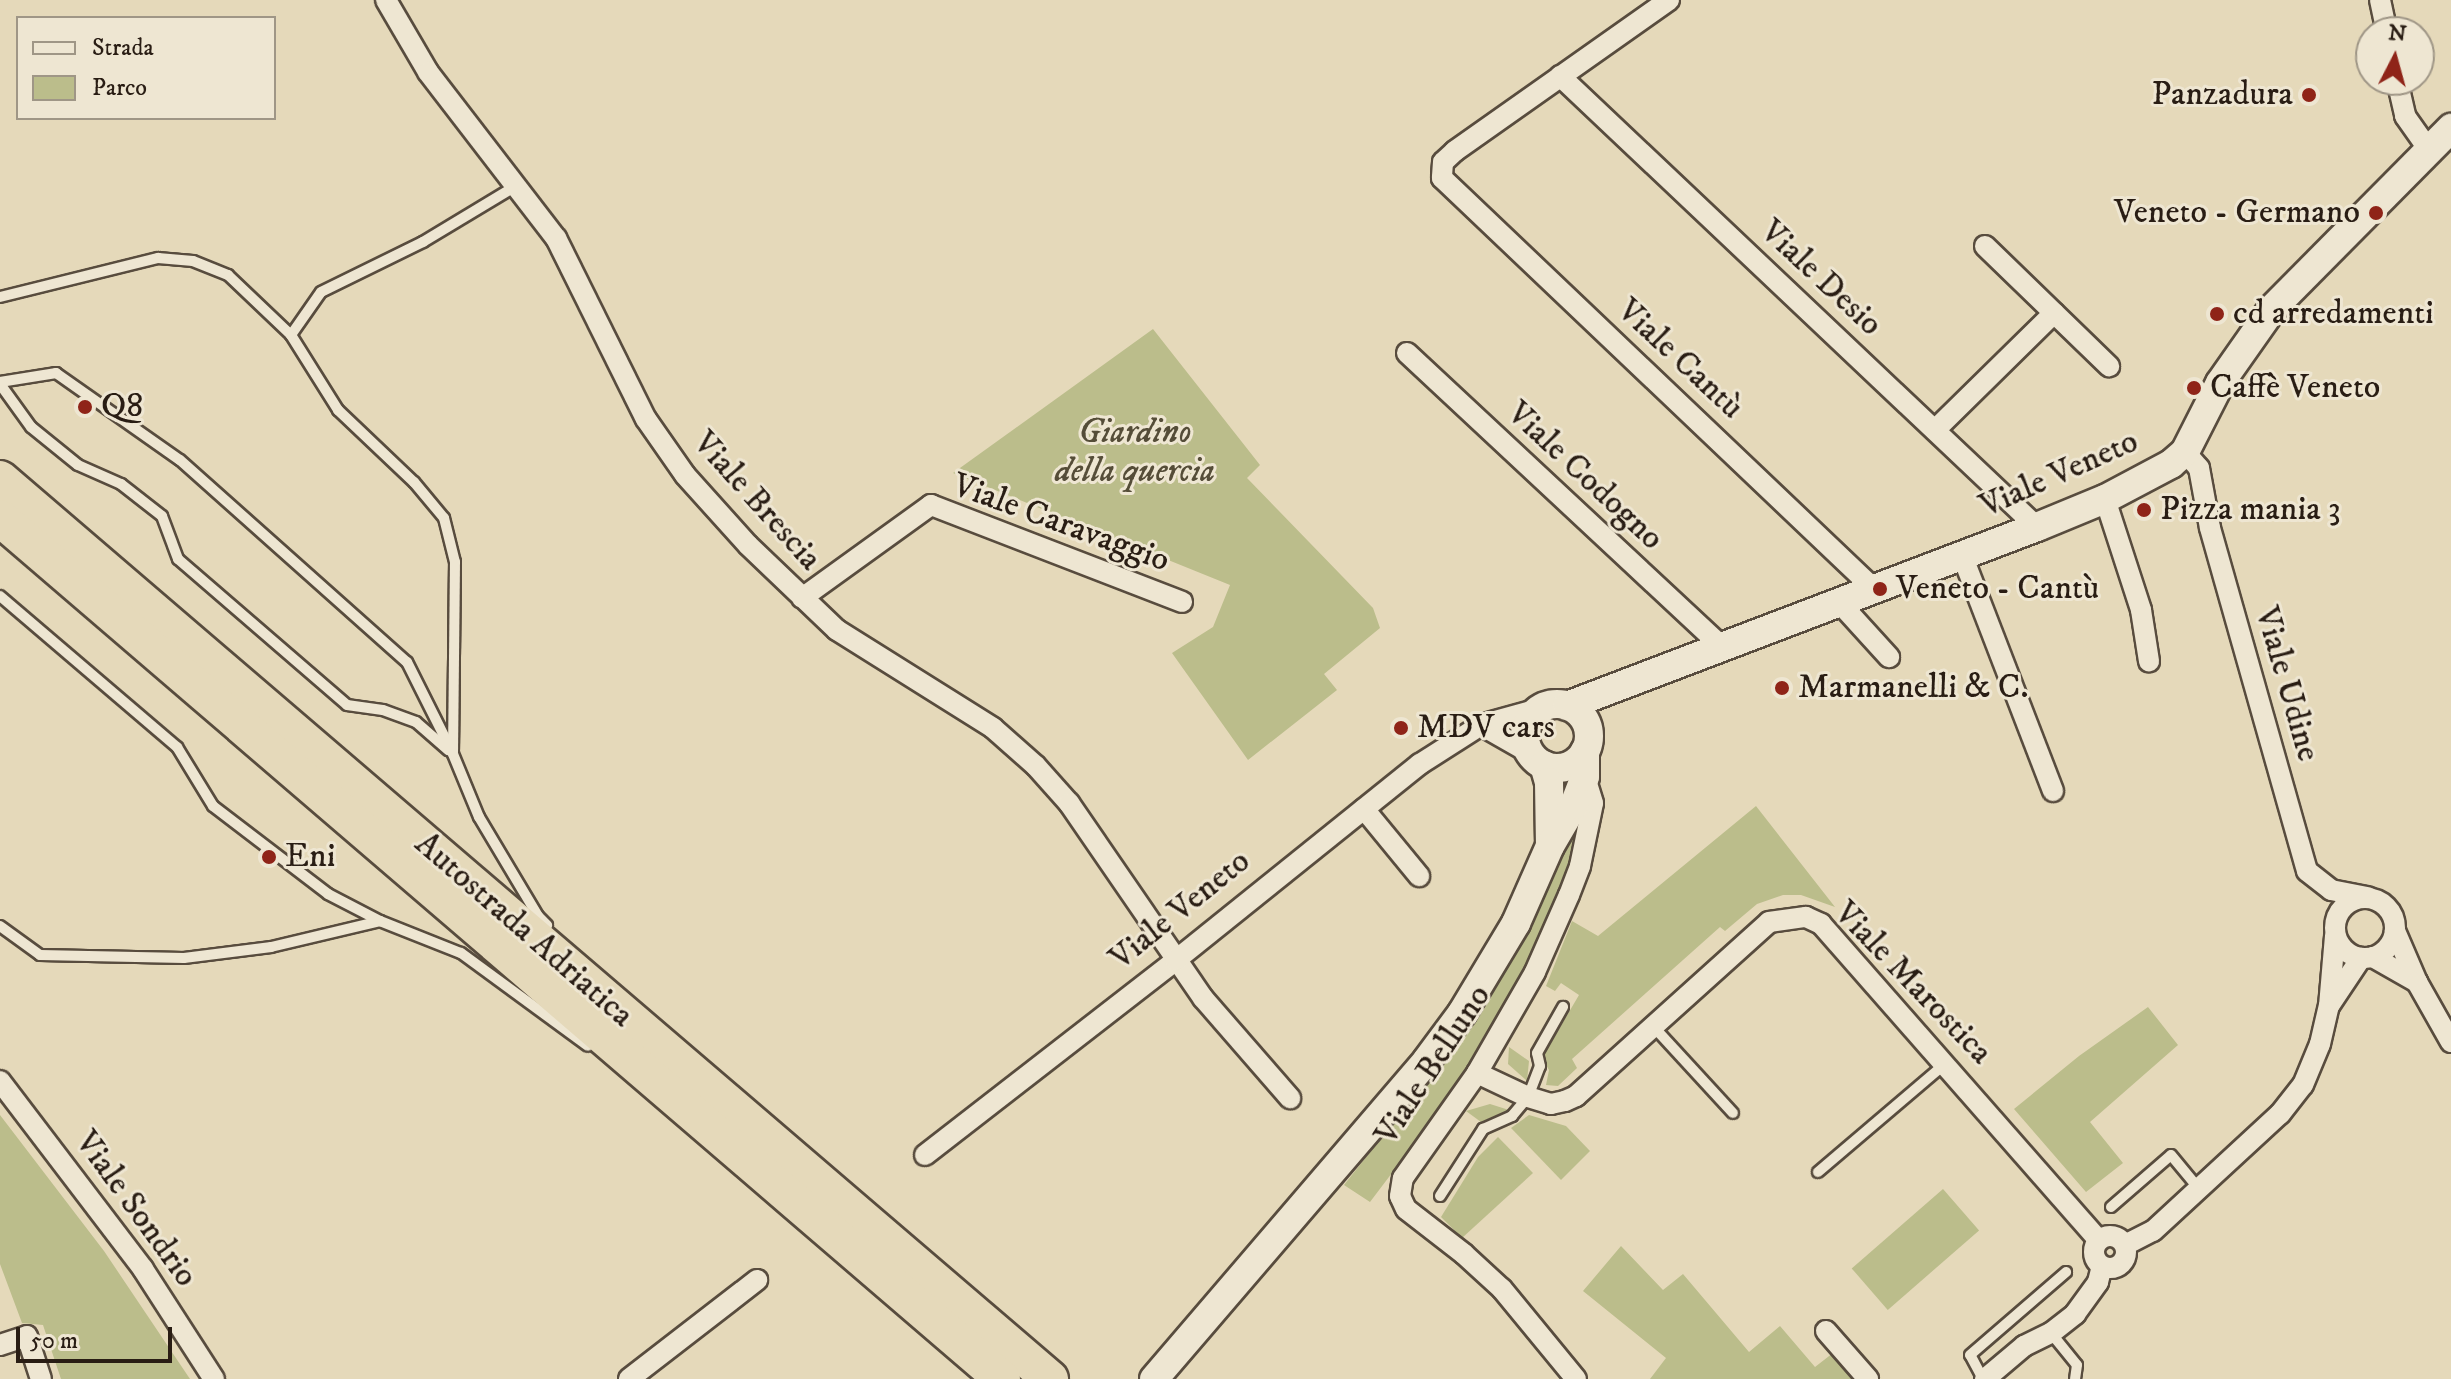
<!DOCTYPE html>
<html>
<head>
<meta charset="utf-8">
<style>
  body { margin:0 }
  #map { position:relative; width:2451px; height:1379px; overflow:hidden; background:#e5d9ba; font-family:"IM FELL DW Pica",serif }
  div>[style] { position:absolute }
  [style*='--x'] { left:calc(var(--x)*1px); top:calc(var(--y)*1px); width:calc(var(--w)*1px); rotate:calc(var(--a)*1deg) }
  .green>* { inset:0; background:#bbbd8b; transform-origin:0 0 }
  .roads { filter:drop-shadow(2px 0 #584c3e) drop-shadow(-2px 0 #584c3e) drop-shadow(0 2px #584c3e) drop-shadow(0 -2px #584c3e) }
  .lane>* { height:10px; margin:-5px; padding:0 5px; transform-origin:5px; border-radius:5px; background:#eee6d2 }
  .street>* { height:20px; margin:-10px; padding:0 10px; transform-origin:10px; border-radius:10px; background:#eee6d2 }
  .street>.ring { margin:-10px; padding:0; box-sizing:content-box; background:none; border:20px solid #eee6d2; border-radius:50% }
  .secondary>* { height:28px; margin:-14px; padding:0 14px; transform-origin:14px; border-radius:14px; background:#eee6d2 }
  .secondary>.ring { margin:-14px; padding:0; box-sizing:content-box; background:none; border:28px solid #eee6d2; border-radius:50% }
  .highway>* { height:36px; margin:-18px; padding:0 18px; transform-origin:18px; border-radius:18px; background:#e5d9ba }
  .dots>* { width:22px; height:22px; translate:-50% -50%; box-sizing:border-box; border:4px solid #eee6d2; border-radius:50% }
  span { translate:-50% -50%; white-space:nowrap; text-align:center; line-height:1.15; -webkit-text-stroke:6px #eee6d2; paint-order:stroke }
  .poi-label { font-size:34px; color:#291d14 }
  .right { translate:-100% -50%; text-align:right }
  .left { translate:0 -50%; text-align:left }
  .street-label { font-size:34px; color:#291d14 }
  .park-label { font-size:34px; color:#554d38; font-style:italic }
  .legend { position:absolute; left:16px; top:16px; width:260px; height:104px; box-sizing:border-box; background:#eee6d2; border:2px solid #9f9686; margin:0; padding:10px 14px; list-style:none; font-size:24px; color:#291d14 }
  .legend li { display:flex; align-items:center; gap:16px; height:40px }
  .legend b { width:40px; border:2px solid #9f9686 }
  .north { position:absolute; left:2355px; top:16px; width:80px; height:80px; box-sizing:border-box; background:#eee6d2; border:2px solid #9f9686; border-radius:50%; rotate:6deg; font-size:22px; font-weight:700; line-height:32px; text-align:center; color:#291d14 }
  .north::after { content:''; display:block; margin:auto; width:28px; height:36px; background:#8f2418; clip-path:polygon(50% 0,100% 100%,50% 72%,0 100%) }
  .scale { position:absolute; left:16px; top:1327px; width:156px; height:36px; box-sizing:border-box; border:4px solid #291d14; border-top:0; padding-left:10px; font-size:24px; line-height:28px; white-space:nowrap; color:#291d14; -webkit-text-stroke:6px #eee6d2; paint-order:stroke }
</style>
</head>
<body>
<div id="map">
  <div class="green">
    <i style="clip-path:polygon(1153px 329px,1260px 465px,1247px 478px,1373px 608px,1380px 628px,1324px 674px,1337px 690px,1248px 760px,1172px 653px,1213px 627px,1230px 585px,953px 473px)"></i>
    <i style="clip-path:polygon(1756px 806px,1835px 907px,1801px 895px,1783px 895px,1757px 904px,1725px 931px,1720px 927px,1572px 1059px,1577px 1068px,1558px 1086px,1546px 1085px,1549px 1070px,1542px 1058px,1579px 995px,1561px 983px,1555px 991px,1546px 986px,1572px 921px,1598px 936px)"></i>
    <i style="clip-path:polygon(1572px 818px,1578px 833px,1559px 891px,1533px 956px,1501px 1016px,1451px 1095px,1370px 1202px,1344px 1185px,1484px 1008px,1535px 909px)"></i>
    <i style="clip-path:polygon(2148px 1007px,2178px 1045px,2090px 1122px,2123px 1163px,2086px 1192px,2014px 1109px,2079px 1056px)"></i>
    <i style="clip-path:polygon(1509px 1047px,1529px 1061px,1527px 1081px,1508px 1064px)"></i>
    <i style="clip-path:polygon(1490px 1104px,1509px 1110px,1481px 1122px,1466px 1111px)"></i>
    <i style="clip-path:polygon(0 1115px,104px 1251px,190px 1379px,61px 1379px,43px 1325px,22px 1323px,0 1264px)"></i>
    <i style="clip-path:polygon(1529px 1115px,1566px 1126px,1590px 1151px,1561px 1180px,1511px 1128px)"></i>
    <i style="clip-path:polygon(1498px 1137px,1533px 1173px,1462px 1238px,1441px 1217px,1478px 1157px)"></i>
    <i style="left:1943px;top:1189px;width:55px;height:121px;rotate:49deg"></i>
    <i style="clip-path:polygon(1621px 1246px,1663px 1290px,1683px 1274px,1749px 1352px,1780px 1326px,1815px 1367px,1833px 1353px,1856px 1379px,1650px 1379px,1666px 1358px,1583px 1291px)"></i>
  </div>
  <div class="roads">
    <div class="lane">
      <i style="--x:0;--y:297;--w:163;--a:-13.9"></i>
      <i style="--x:158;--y:258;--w:35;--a:5"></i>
      <i style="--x:193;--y:261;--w:38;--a:22"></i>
      <i style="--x:228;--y:275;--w:87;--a:43.6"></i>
      <i style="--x:291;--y:335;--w:89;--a:57.9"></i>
      <i style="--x:338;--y:410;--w:105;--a:43.5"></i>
      <i style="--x:414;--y:482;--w:47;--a:50.2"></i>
      <i style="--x:444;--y:518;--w:45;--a:76"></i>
      <i style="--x:455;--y:562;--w:190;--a:90.6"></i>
      <i style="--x:291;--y:335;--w:52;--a:-55.1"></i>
      <i style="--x:321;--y:292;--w:114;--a:-26.1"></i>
      <i style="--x:423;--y:242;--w:109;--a:-31.1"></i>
      <i style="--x:0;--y:382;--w:57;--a:-9.1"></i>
      <i style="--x:56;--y:373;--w:151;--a:35.1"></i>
      <i style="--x:180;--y:460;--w:304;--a:41.7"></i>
      <i style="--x:407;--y:662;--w:103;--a:63.4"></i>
      <i style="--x:453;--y:754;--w:68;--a:67.6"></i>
      <i style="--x:479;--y:817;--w:115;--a:59.2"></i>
      <i style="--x:538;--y:916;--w:13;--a:45"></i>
      <i style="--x:0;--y:384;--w:53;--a:54.2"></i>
      <i style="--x:31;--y:427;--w:60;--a:39"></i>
      <i style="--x:78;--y:465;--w:47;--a:23.8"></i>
      <i style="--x:121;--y:484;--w:52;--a:38"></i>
      <i style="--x:162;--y:516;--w:46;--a:69.6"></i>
      <i style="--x:178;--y:559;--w:223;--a:40.8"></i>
      <i style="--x:347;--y:705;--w:36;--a:8"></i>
      <i style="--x:383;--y:710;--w:35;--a:20"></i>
      <i style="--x:416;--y:722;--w:43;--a:41.2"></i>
      <i style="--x:0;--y:596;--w:233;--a:40.5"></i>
      <i style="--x:177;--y:747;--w:69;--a:58.6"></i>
      <i style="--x:213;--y:806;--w:145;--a:37.4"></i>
      <i style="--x:328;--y:894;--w:59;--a:27.4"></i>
      <i style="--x:380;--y:921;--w:87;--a:21.6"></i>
      <i style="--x:461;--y:953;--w:157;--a:36.2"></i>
      <i style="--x:0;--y:926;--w:49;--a:35.9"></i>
      <i style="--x:40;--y:955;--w:144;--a:1.2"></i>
      <i style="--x:184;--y:958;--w:88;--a:-7.2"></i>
      <i style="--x:271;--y:947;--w:112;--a:-13.4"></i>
      <i style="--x:1653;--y:1026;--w:118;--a:47.4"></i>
      <i style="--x:1818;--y:1172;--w:167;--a:-40.4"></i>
      <i style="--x:1440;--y:1196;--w:80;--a:-57.3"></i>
      <i style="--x:1483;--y:1129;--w:32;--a:-24"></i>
      <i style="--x:1512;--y:1116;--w:25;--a:-50"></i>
      <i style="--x:1528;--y:1097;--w:33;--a:-69"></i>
      <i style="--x:1540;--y:1066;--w:13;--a:-103"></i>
      <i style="--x:1537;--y:1053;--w:53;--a:-60.5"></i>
      <i style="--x:2111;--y:1207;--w:79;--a:-40.9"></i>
      <i style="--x:2171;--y:1155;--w:45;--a:50.4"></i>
      <i style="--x:2051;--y:1333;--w:41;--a:50.9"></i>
      <i style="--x:2077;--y:1365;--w:14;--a:98"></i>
      <i style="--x:1983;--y:1379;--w:27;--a:-118"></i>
      <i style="--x:1970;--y:1355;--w:127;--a:-40.8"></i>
    </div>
    <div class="street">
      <i style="--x:386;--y:0;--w:83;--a:59.7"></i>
      <i style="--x:428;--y:72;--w:210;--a:52.4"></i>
      <i style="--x:556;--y:238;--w:202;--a:63.6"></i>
      <i style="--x:646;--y:419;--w:68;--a:55.1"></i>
      <i style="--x:685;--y:475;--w:94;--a:48"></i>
      <i style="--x:748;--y:545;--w:123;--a:43.7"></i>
      <i style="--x:837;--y:630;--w:184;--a:32.1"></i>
      <i style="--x:993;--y:728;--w:57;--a:41.5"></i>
      <i style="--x:1036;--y:766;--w:50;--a:48.3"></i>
      <i style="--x:1069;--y:803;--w:237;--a:55.5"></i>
      <i style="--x:1203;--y:998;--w:133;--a:49"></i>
      <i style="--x:1669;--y:0;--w:262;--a:144.8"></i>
      <i style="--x:1455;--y:151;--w:16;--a:137"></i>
      <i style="--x:1443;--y:162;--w:16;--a:94"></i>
      <i style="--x:1442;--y:178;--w:595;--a:43.57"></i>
      <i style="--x:2380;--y:0;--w:33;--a:78"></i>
      <i style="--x:1560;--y:76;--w:656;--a:43.4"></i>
      <i style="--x:2397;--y:80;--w:37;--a:77"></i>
      <i style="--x:2405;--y:116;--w:42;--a:54.8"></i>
      <i style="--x:1985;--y:246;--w:173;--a:44.1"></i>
      <i style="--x:1407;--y:353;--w:428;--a:43"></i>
      <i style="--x:1935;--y:430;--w:167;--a:-44.5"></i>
      <i style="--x:2185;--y:452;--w:21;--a:49"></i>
      <i style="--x:2199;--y:468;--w:61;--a:79.6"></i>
      <i style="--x:2210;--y:528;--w:356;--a:74.2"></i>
      <i style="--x:2307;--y:871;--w:31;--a:38"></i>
      <i style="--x:2331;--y:890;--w:38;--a:11"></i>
      <i style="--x:2105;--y:499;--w:117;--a:72"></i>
      <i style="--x:2141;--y:610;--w:52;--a:81.1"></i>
      <i style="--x:1962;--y:555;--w:253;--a:68.9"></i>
      <i style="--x:802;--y:598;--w:159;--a:-35.8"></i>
      <i style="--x:931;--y:505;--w:269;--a:21.1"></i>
      <i style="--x:1838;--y:601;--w:76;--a:47.7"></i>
      <i style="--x:1530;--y:753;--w:56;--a:-150.3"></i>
      <i style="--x:1481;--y:725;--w:63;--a:-15.6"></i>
      <i style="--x:1364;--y:809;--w:87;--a:50.6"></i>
      <i class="ring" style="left:2335px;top:898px;width:40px;height:40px"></i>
      <i style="--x:2335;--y:936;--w:70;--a:94.9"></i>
      <i style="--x:2329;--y:1006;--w:58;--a:-56.3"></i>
      <i style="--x:2373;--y:957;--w:51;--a:29.6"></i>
      <i style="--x:2417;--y:982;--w:56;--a:-113.3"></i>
      <i style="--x:2417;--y:982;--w:69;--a:60.5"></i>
      <i style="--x:1477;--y:1073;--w:56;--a:25.2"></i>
      <i style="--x:1528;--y:1097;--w:24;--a:17"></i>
      <i style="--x:1551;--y:1104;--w:14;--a:-12"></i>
      <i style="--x:1565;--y:1101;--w:12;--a:-24"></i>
      <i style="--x:1576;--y:1096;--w:260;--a:-42"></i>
      <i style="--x:1769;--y:922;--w:37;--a:-8"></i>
      <i style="--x:1806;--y:917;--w:17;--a:25"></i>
      <i style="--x:1821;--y:924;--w:421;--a:48.7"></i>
      <i style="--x:0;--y:1081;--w:236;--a:52.7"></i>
      <i style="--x:143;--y:1269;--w:131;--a:57.2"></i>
      <i style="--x:925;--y:1155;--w:318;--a:-37.8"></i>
      <i style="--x:1176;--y:960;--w:313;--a:-38.8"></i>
      <i style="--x:1420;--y:764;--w:72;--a:-32.6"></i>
      <i class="ring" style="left:2094px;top:1236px;width:12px;height:12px"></i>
      <i style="--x:2125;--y:1245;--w:31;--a:-27"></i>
      <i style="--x:2153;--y:1231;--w:173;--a:-42.7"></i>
      <i style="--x:2280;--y:1114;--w:37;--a:-52"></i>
      <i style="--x:2303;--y:1085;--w:44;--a:-67.5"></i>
      <i style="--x:2320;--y:1044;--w:39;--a:-77"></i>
      <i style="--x:1826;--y:1331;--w:64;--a:48.8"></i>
      <i style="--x:0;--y:1345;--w:28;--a:-18"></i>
      <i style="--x:27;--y:1336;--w:45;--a:72"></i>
      <i style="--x:629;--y:1379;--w:162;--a:-37.7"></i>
      <i style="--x:1576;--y:1379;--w:117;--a:-129.4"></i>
      <i style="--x:1502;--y:1289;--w:52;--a:-137.4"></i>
      <i style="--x:1464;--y:1254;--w:73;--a:-142.2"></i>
      <i style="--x:1406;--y:1209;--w:14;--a:-115"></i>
      <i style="--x:1400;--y:1196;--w:18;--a:-81"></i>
      <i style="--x:1403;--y:1178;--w:128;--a:-54.8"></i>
      <i style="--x:1477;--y:1073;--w:116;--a:-60.1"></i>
      <i style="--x:1535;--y:972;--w:84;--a:-66.2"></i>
      <i style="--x:1569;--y:895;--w:31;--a:-69"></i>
      <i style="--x:1580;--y:866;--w:64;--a:-78.3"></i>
      <i style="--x:1593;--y:803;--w:27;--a:-107"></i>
      <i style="--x:1985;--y:1379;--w:51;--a:-40.2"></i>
      <i style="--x:2024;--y:1346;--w:30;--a:-26"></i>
      <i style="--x:2051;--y:1333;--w:31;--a:-38"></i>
      <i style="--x:2075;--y:1314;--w:39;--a:-54"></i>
      <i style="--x:2098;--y:1282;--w:16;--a:-76"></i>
    </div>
    <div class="secondary">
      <i class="ring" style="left:1525px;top:704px;width:36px;height:36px"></i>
      <i style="--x:1567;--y:706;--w:503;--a:-20.85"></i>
      <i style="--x:2037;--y:527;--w:74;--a:-22.4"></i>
      <i style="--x:2105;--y:499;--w:75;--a:-27.9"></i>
      <i style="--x:2171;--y:464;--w:18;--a:-41"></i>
      <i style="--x:2185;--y:452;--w:77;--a:-63.1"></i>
      <i style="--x:2220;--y:383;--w:90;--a:-54.9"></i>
      <i style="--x:2272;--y:309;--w:255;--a:-45.3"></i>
      <i style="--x:1544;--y:765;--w:18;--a:74"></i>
      <i style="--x:1549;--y:782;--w:63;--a:89.1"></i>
      <i style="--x:1154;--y:1379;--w:420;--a:-49.4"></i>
      <i style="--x:1427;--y:1060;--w:59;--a:-53.3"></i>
      <i style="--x:1462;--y:1013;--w:105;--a:-59"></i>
      <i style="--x:1516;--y:923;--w:84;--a:-66.2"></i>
      <i style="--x:1550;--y:846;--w:48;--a:-59.7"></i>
      <i style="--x:1574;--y:805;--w:30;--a:-69"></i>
      <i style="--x:1585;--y:777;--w:26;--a:-90"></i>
    </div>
    <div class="highway">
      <i style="--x:0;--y:479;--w:1383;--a:40.6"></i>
      <i style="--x:0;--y:518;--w:1321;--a:40.67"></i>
    </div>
  </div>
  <div class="dots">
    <i style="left:2309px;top:95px;background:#8f2418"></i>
    <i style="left:2376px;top:213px;background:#8f2418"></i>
    <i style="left:2217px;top:314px;background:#8f2418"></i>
    <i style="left:2194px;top:388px;background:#8f2418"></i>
    <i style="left:85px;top:407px;background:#8f2418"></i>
    <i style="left:2144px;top:510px;background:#8f2418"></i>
    <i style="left:1880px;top:589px;background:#8f2418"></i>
    <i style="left:1782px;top:688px;background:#8f2418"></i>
    <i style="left:1401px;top:728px;background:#8f2418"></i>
    <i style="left:269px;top:857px;background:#8f2418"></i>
  </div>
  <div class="poi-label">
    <span class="right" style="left:2293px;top:95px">Panzadura</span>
    <span class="right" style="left:2360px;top:213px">Veneto - Germano</span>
    <span class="left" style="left:2233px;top:314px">cd arredamenti</span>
    <span class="left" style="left:2210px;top:388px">Caffè Veneto</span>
    <span class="left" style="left:101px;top:407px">Q8</span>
    <span class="left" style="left:2160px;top:510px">Pizza mania 3</span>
    <span class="left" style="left:1896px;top:589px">Veneto - Cantù</span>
    <span class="left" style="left:1798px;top:688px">Marmanelli &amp; C.</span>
    <span class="left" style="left:1417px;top:728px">MDV cars</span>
    <span class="left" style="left:285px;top:857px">Eni</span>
  </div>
  <div class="street-label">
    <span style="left:1821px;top:278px;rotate:43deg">Viale Desio</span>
    <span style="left:1680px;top:359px;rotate:43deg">Viale Cantù</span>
    <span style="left:2059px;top:474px;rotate:-24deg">Viale Veneto</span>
    <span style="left:1585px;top:476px;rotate:43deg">Viale Codogno</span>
    <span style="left:757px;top:501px;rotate:48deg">Viale Brescia</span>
    <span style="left:1061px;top:523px;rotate:20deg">Viale Caravaggio</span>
    <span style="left:2287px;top:684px;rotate:74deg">Viale Udine</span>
    <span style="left:1180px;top:910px;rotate:-39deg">Viale Veneto</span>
    <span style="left:524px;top:930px;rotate:41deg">Autostrada Adriatica</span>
    <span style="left:1913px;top:983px;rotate:46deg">Viale Marostica</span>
    <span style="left:1433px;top:1065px;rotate:-57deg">Viale Belluno</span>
    <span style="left:136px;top:1209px;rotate:54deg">Viale Sondrio</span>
  </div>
  <div class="park-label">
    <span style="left:1135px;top:452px">Giardino<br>della quercia</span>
  </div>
  <ul class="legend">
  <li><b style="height:10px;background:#eee6d2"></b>Strada</li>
  <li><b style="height:22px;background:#bbbd8b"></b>Parco</li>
  </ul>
  <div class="north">N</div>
  <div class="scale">50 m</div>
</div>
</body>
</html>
